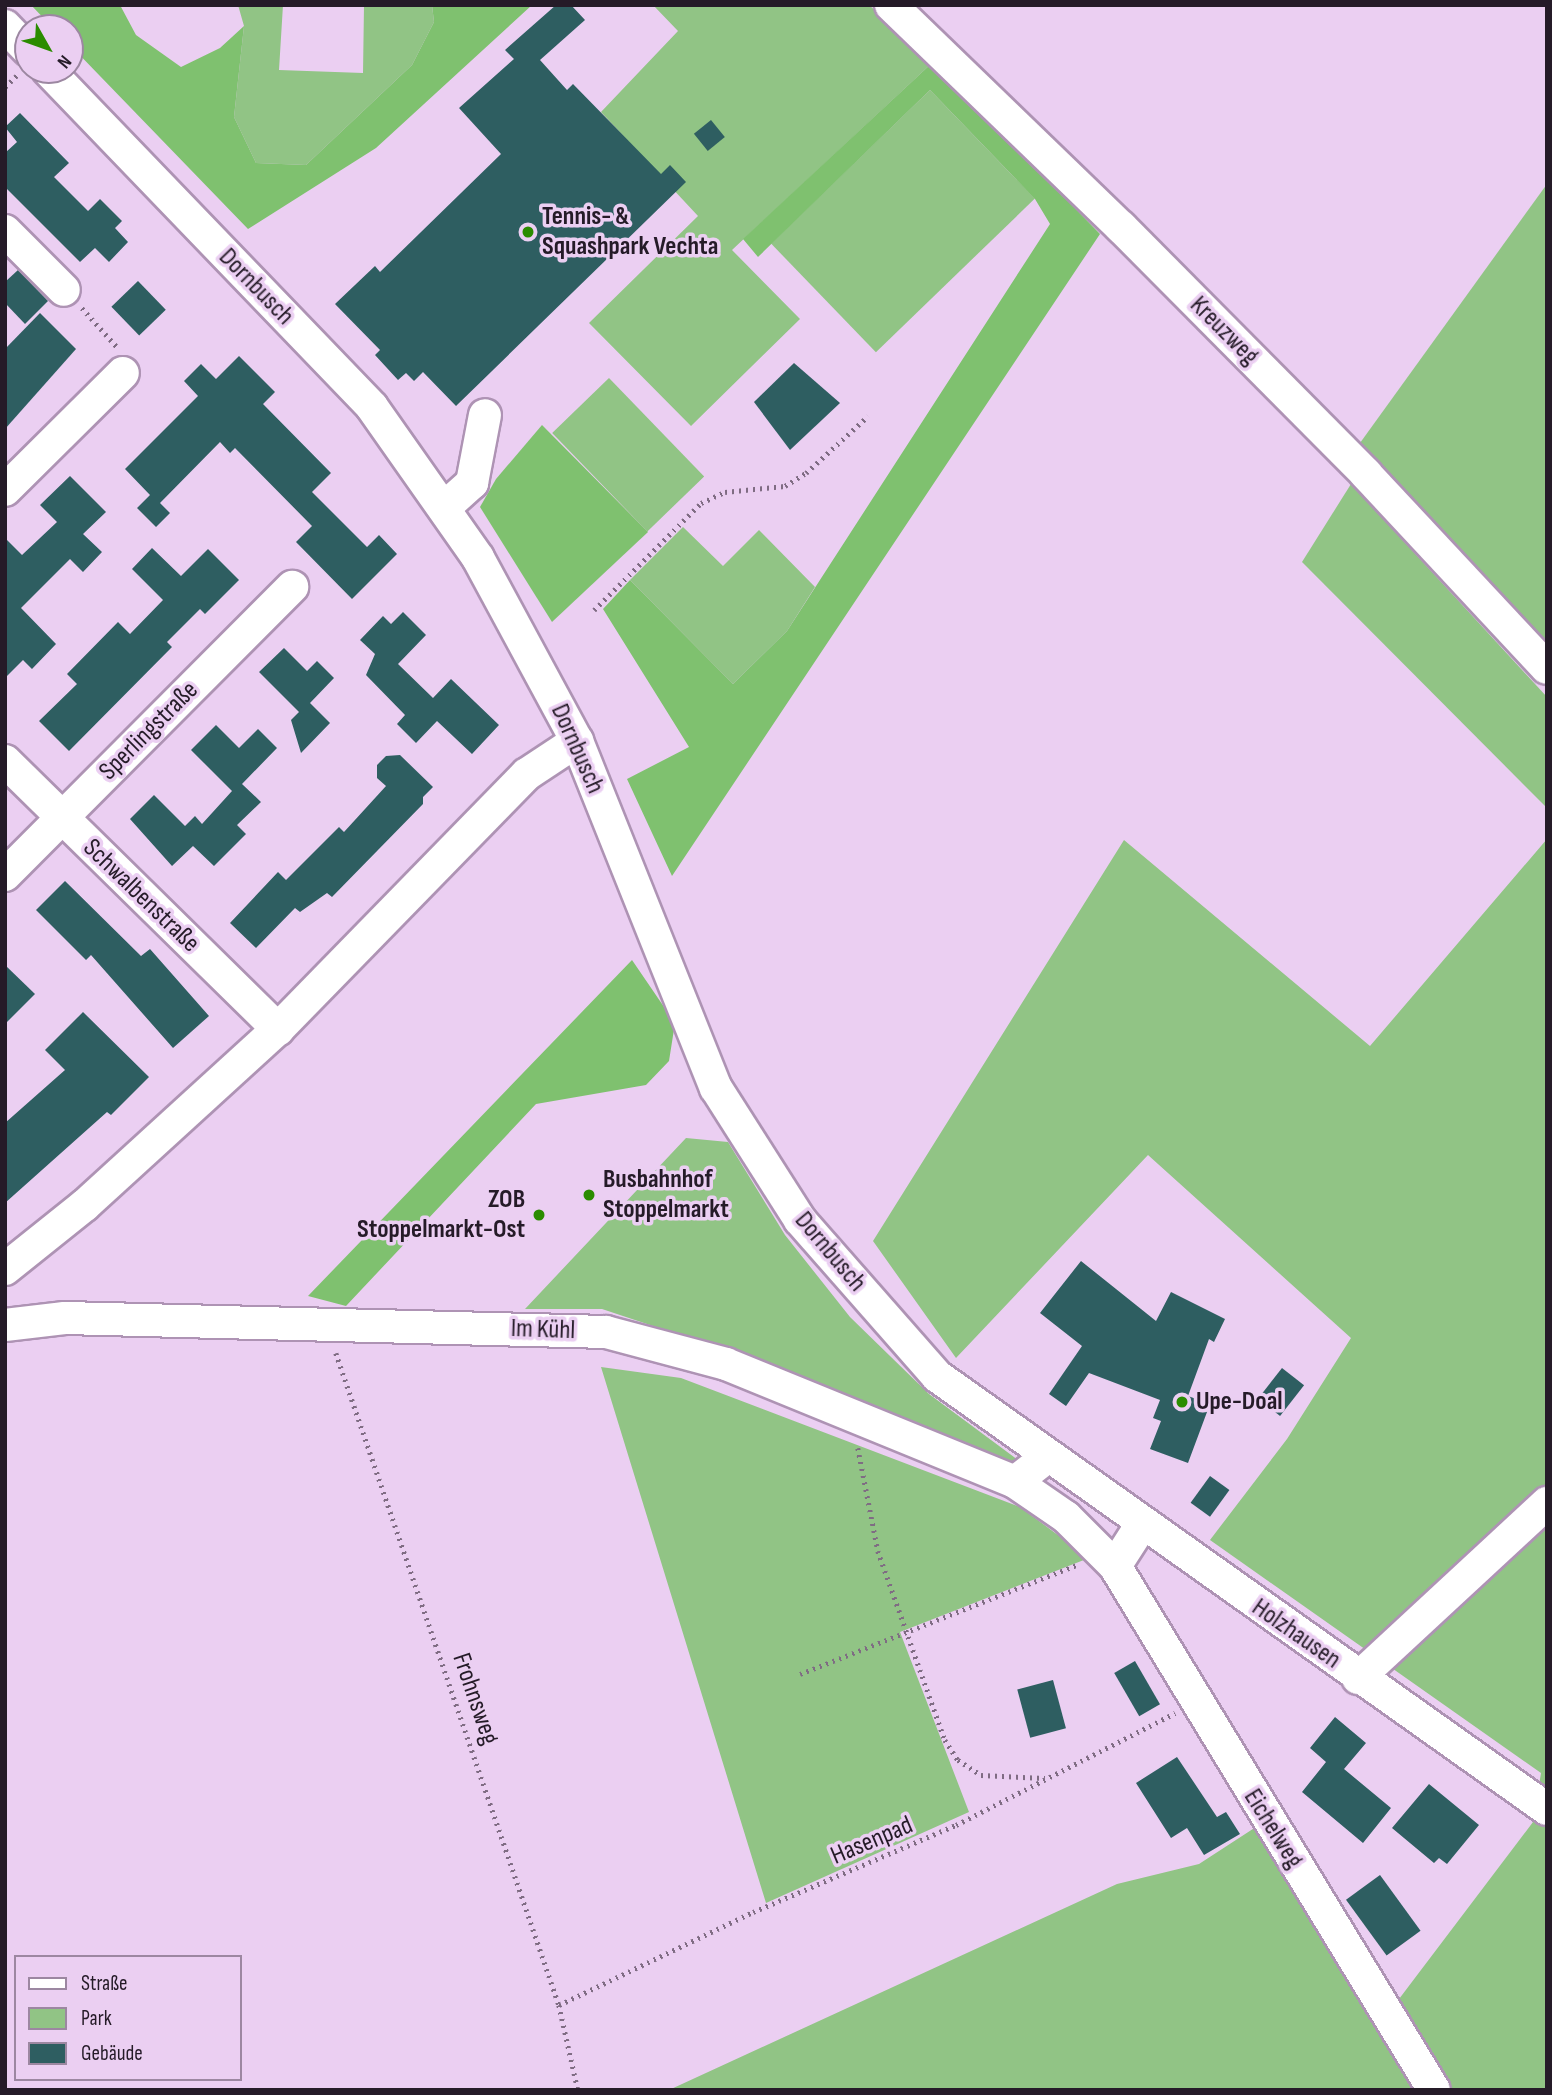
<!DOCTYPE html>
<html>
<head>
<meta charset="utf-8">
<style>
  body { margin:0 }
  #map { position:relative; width:1552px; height:2095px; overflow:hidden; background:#ebcff2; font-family:"Sofia Sans Condensed",sans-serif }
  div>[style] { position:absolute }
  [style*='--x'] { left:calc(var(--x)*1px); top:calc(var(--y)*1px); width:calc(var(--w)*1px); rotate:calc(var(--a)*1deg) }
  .green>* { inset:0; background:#91c485; transform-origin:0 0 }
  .forest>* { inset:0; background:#7fc16f }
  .building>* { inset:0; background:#2e5e61; transform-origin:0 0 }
  .path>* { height:4.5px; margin-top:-2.25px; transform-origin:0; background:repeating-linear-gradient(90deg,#7f6c83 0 2px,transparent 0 7px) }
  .roads { filter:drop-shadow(2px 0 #ae93b4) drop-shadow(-2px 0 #ae93b4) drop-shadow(0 2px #ae93b4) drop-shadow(0 -2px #ae93b4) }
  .minor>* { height:32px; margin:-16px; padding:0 16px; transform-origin:16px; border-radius:16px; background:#fff }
  .dots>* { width:19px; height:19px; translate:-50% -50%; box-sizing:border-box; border:4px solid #ebcff2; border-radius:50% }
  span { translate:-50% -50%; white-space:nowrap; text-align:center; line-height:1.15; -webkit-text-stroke:7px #ebcff2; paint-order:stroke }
  .poi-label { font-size:26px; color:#251b28; font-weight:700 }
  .left { translate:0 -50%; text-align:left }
  .right { translate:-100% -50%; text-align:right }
  .street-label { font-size:26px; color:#251b28 }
  .frame { position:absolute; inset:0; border:7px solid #251b28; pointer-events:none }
  .legend { position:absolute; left:14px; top:1955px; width:228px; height:126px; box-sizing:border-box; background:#ebcff2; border:2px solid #9c87a1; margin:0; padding:9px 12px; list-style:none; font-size:21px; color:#251b28 }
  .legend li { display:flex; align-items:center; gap:14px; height:35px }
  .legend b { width:35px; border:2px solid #9c87a1 }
  .north { position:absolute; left:14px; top:14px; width:70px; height:70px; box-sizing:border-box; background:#ebcff2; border:2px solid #9c87a1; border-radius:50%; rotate:130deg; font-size:19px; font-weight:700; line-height:28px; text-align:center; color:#251b28 }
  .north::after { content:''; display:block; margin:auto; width:24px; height:32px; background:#2b8c00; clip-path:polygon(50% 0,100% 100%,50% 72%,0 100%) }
</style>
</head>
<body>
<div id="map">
  <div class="green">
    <i style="clip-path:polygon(238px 5px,283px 5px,279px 70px,363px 73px,364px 5px,432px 5px,434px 22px,412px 65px,306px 165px,256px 163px,234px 117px,244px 26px)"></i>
    <i style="clip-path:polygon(653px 5px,869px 5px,933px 62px,732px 250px,800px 319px,691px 426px,589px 323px,698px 216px,601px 112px,678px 31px)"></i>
    <i style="left:930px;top:90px;width:151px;height:221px;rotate:46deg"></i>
    <i style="clip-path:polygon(1547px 184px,1547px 656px,1360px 443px)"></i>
    <i style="left:609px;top:378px;width:137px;height:79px;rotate:46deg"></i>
    <i style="clip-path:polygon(1351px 484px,1547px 697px,1547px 808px,1302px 562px)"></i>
    <i style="clip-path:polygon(683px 527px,723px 566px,759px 530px,815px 587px,787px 631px,733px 684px,630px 580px)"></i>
    <i style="clip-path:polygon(1547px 839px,1547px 2090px,1450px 2090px,1396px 2003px,1533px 1822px,1541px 1773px,1210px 1540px,1287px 1439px,1351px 1338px,1148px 1155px,956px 1358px,873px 1241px,1124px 840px,1370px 1046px)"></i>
    <i style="clip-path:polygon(686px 1138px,728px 1142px,785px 1235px,850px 1317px,929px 1394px,1018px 1460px,1009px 1471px,719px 1348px,602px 1309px,525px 1309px)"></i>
    <i style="clip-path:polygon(601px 1367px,681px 1378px,1020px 1507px,1089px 1558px,900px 1632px,969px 1812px,766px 1903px)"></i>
    <i style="clip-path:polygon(1259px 1825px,1422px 2090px,669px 2090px,1117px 1884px,1199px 1864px)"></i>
  </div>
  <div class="forest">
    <i style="clip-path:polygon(31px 5px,120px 5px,136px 35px,181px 67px,220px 48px,244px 26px,234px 117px,256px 163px,306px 165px,412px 65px,434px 22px,432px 5px,532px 5px,376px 148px,248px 229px,70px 45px,70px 28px,53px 28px)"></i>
    <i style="clip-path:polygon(933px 62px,1100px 234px,672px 876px,627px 779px,689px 747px,603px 609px,630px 580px,733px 684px,787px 631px,1050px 224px,1035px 199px,930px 90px,758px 257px,743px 239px)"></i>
    <i style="clip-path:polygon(542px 425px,648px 532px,552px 622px,480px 507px,496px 479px)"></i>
    <i style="clip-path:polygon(632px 960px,675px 1023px,669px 1061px,646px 1085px,536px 1104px,346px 1306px,308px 1296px)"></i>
  </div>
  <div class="building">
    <i style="clip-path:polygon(556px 5px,571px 5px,585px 20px,540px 60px,567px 90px,573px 84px,661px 174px,670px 165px,686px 182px,456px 406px,423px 372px,414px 381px,406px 373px,398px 380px,375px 355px,380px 350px,335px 304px,375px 266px,380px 272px,501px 154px,459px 108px,514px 59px,505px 50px)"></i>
    <i style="clip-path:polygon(20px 113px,69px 163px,54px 177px,88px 211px,100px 199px,122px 221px,115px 228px,128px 242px,109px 262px,95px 248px,80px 262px,5px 187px,5px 153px,17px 142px,5px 127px)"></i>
    <i style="left:711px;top:120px;width:22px;height:22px;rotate:51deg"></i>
    <i style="clip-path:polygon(18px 270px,48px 301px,25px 324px,5px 303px,5px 282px)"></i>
    <i style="left:138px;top:281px;width:40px;height:37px;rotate:46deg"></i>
    <i style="clip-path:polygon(40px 313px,76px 349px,5px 429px,5px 349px)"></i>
    <i style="clip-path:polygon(239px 356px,275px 392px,263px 404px,331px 473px,312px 492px,367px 547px,379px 535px,397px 554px,352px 599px,296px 542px,312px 526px,235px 448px,230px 453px,220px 442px,160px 503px,170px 513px,156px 527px,137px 508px,150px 495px,125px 469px,198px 396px,184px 381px,201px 364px,216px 379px)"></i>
    <i style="clip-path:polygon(794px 363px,840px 403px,790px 450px,754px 402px)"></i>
    <i style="clip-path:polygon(70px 476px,106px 512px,83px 534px,102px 552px,83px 572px,70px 559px,21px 608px,56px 644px,32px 669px,23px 660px,5px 678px,5px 538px,22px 555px,57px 522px,40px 505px)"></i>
    <i style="clip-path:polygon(152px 548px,181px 576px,208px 549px,239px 580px,205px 614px,200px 609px,167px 642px,172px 647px,69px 751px,39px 721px,77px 684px,67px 674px,118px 622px,130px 634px,163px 600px,132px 569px)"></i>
    <i style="clip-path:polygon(403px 612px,426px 635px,398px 664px,433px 698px,451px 679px,499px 725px,472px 754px,437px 721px,416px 743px,397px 724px,405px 715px,366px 675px,375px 654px,360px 640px,383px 616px,391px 624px)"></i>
    <i style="clip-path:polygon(284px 648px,307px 671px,317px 661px,334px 678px,310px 703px,330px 723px,301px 753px,291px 720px,299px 712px,259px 672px)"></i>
    <i style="clip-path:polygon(216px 725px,239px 748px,258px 729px,277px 748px,242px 784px,261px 802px,237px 825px,246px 834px,214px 866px,193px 846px,172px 866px,130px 819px,154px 795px,185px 826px,195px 816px,202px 824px,232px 791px,191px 750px)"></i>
    <i style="clip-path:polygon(400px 755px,433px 787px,423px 797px,423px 804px,332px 897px,327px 893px,300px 912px,295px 908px,256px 948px,230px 923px,278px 872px,286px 880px,339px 827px,344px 832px,386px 786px,377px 778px,377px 765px,386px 756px)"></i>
    <i style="clip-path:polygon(65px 881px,141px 956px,150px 949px,209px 1016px,173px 1048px,91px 955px,86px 960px,36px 910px)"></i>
    <i style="clip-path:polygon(5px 965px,35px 994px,5px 1024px)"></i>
    <i style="clip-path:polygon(83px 1012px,149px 1077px,111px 1115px,107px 1112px,5px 1203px,5px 1123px,65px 1070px,45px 1050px)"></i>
    <i style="clip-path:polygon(1081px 1261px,1156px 1321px,1171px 1292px,1225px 1319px,1214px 1342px,1209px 1339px,1188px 1396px,1210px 1404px,1188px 1463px,1150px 1449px,1161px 1421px,1153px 1418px,1160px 1400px,1089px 1373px,1066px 1406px,1049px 1394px,1082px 1346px,1040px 1313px)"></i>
    <i style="left:1282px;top:1368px;width:28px;height:39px;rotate:38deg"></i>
    <i style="left:1210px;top:1476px;width:24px;height:33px;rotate:36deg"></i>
    <i style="left:1135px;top:1661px;width:50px;height:24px;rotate:60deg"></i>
    <i style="left:1053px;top:1680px;width:50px;height:37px;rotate:75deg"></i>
    <i style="clip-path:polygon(1335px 1717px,1366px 1743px,1344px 1769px,1391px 1808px,1363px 1843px,1302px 1792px,1326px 1762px,1310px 1748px)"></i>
    <i style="clip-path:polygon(1177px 1757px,1217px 1817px,1226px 1812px,1240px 1834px,1204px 1855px,1187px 1828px,1171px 1838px,1136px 1783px)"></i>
    <i style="clip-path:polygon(1429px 1784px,1479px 1825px,1447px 1864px,1439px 1858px,1434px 1863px,1392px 1828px)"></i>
    <i style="left:1380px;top:1875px;width:69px;height:42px;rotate:54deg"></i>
  </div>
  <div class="path">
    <i style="--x:5;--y:87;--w:17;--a:-45"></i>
    <i style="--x:82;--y:308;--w:54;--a:48"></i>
    <i style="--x:594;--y:610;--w:151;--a:-45"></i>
    <i style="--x:701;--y:503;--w:26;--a:-25"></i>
    <i style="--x:725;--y:492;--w:60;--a:-5.7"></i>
    <i style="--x:785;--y:486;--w:25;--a:-32"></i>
    <i style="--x:806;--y:473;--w:84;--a:-42.6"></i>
    <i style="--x:336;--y:1353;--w:689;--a:71.12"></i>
    <i style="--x:559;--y:2005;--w:87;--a:77.4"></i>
    <i style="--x:858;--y:1448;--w:105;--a:79"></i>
    <i style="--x:878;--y:1551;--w:201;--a:70.5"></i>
    <i style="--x:945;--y:1740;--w:24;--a:57"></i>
    <i style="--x:958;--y:1760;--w:27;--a:33"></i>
    <i style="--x:981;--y:1775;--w:64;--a:2.7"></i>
    <i style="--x:800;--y:1674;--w:298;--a:-21.5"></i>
    <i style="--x:559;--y:2005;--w:215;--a:-25.6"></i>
    <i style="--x:753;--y:1912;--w:221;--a:-23.2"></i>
    <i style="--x:956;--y:1825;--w:246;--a:-27.1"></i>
  </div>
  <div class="roads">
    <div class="minor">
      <i style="--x:891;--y:5;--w:320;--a:44"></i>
      <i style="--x:1121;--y:227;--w:348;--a:45.2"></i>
      <i style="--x:1366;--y:474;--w:265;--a:47"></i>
      <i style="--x:5;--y:26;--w:33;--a:46"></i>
      <i style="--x:48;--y:70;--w:467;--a:46.1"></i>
      <i style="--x:372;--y:407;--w:184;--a:54.9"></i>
      <i style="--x:478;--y:558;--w:208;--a:61.6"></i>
      <i style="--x:577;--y:741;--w:374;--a:68.2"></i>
      <i style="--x:716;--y:1088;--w:156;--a:57.5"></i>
      <i style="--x:800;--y:1220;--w:208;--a:48.7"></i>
      <i style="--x:937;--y:1376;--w:748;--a:35.37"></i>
      <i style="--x:5;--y:231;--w:83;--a:45"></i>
      <i style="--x:5;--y:490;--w:166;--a:-44.8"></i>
      <i style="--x:444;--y:508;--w:38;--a:-42"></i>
      <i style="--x:472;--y:483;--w:69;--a:-79.2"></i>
      <i style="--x:5;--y:761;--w:383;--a:44.5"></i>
      <i style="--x:5;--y:875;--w:407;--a:-45.1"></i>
      <i style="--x:5;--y:1269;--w:102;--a:-38.7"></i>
      <i style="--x:85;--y:1205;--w:261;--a:-42.4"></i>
      <i style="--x:278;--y:1029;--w:356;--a:-45.7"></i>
      <i style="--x:527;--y:774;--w:60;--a:-33.4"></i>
      <i style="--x:5;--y:1325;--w:60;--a:-6.7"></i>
      <i style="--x:65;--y:1318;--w:541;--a:1.48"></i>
      <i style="--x:606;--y:1332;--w:124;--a:14.9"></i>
      <i style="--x:726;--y:1364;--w:312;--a:22.2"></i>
      <i style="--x:1015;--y:1482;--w:41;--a:-38"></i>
      <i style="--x:1015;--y:1482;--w:62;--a:34.5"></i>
      <i style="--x:1066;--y:1517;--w:69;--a:45"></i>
      <i style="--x:1142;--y:1524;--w:50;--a:122.7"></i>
      <i style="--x:1115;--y:1566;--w:613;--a:58.67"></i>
      <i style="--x:1358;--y:1678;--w:258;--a:-42.8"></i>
    </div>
  </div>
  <div class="dots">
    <i style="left:528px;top:232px;background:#2b8c00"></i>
    <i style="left:589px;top:1195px;background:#2b8c00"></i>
    <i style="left:539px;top:1215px;background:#2b8c00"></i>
    <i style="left:1182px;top:1402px;background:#2b8c00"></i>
  </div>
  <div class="poi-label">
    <span class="left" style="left:542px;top:232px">Tennis- &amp;<br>Squashpark Vechta</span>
    <span class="left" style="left:603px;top:1195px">Busbahnhof<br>Stoppelmarkt</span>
    <span class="right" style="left:525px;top:1215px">ZOB<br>Stoppelmarkt-Ost</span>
    <span class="left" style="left:1196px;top:1402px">Upe-Doal</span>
  </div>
  <div class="street-label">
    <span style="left:256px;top:287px;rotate:46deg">Dornbusch</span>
    <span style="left:1224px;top:331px;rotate:45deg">Kreuzweg</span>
    <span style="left:149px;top:731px;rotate:-45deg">Sperlingstraße</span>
    <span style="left:577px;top:749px;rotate:66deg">Dornbusch</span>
    <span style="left:141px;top:896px;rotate:44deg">Schwalbenstraße</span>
    <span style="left:830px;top:1252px;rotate:50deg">Dornbusch</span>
    <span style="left:543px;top:1330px;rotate:2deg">Im Kühl</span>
    <span style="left:1296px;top:1634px;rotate:35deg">Holzhausen</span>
    <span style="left:475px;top:1699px;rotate:71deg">Frohnsweg</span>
    <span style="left:1273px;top:1829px;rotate:58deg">Eichelweg</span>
    <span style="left:872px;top:1841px;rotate:-23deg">Hasenpad</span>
  </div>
  <div class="frame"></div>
  <ul class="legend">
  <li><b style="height:9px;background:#fff"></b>Straße</li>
  <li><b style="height:19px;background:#91c485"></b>Park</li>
  <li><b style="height:19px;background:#2e5e61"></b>Gebäude</li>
  </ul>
  <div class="north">N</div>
</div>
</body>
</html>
